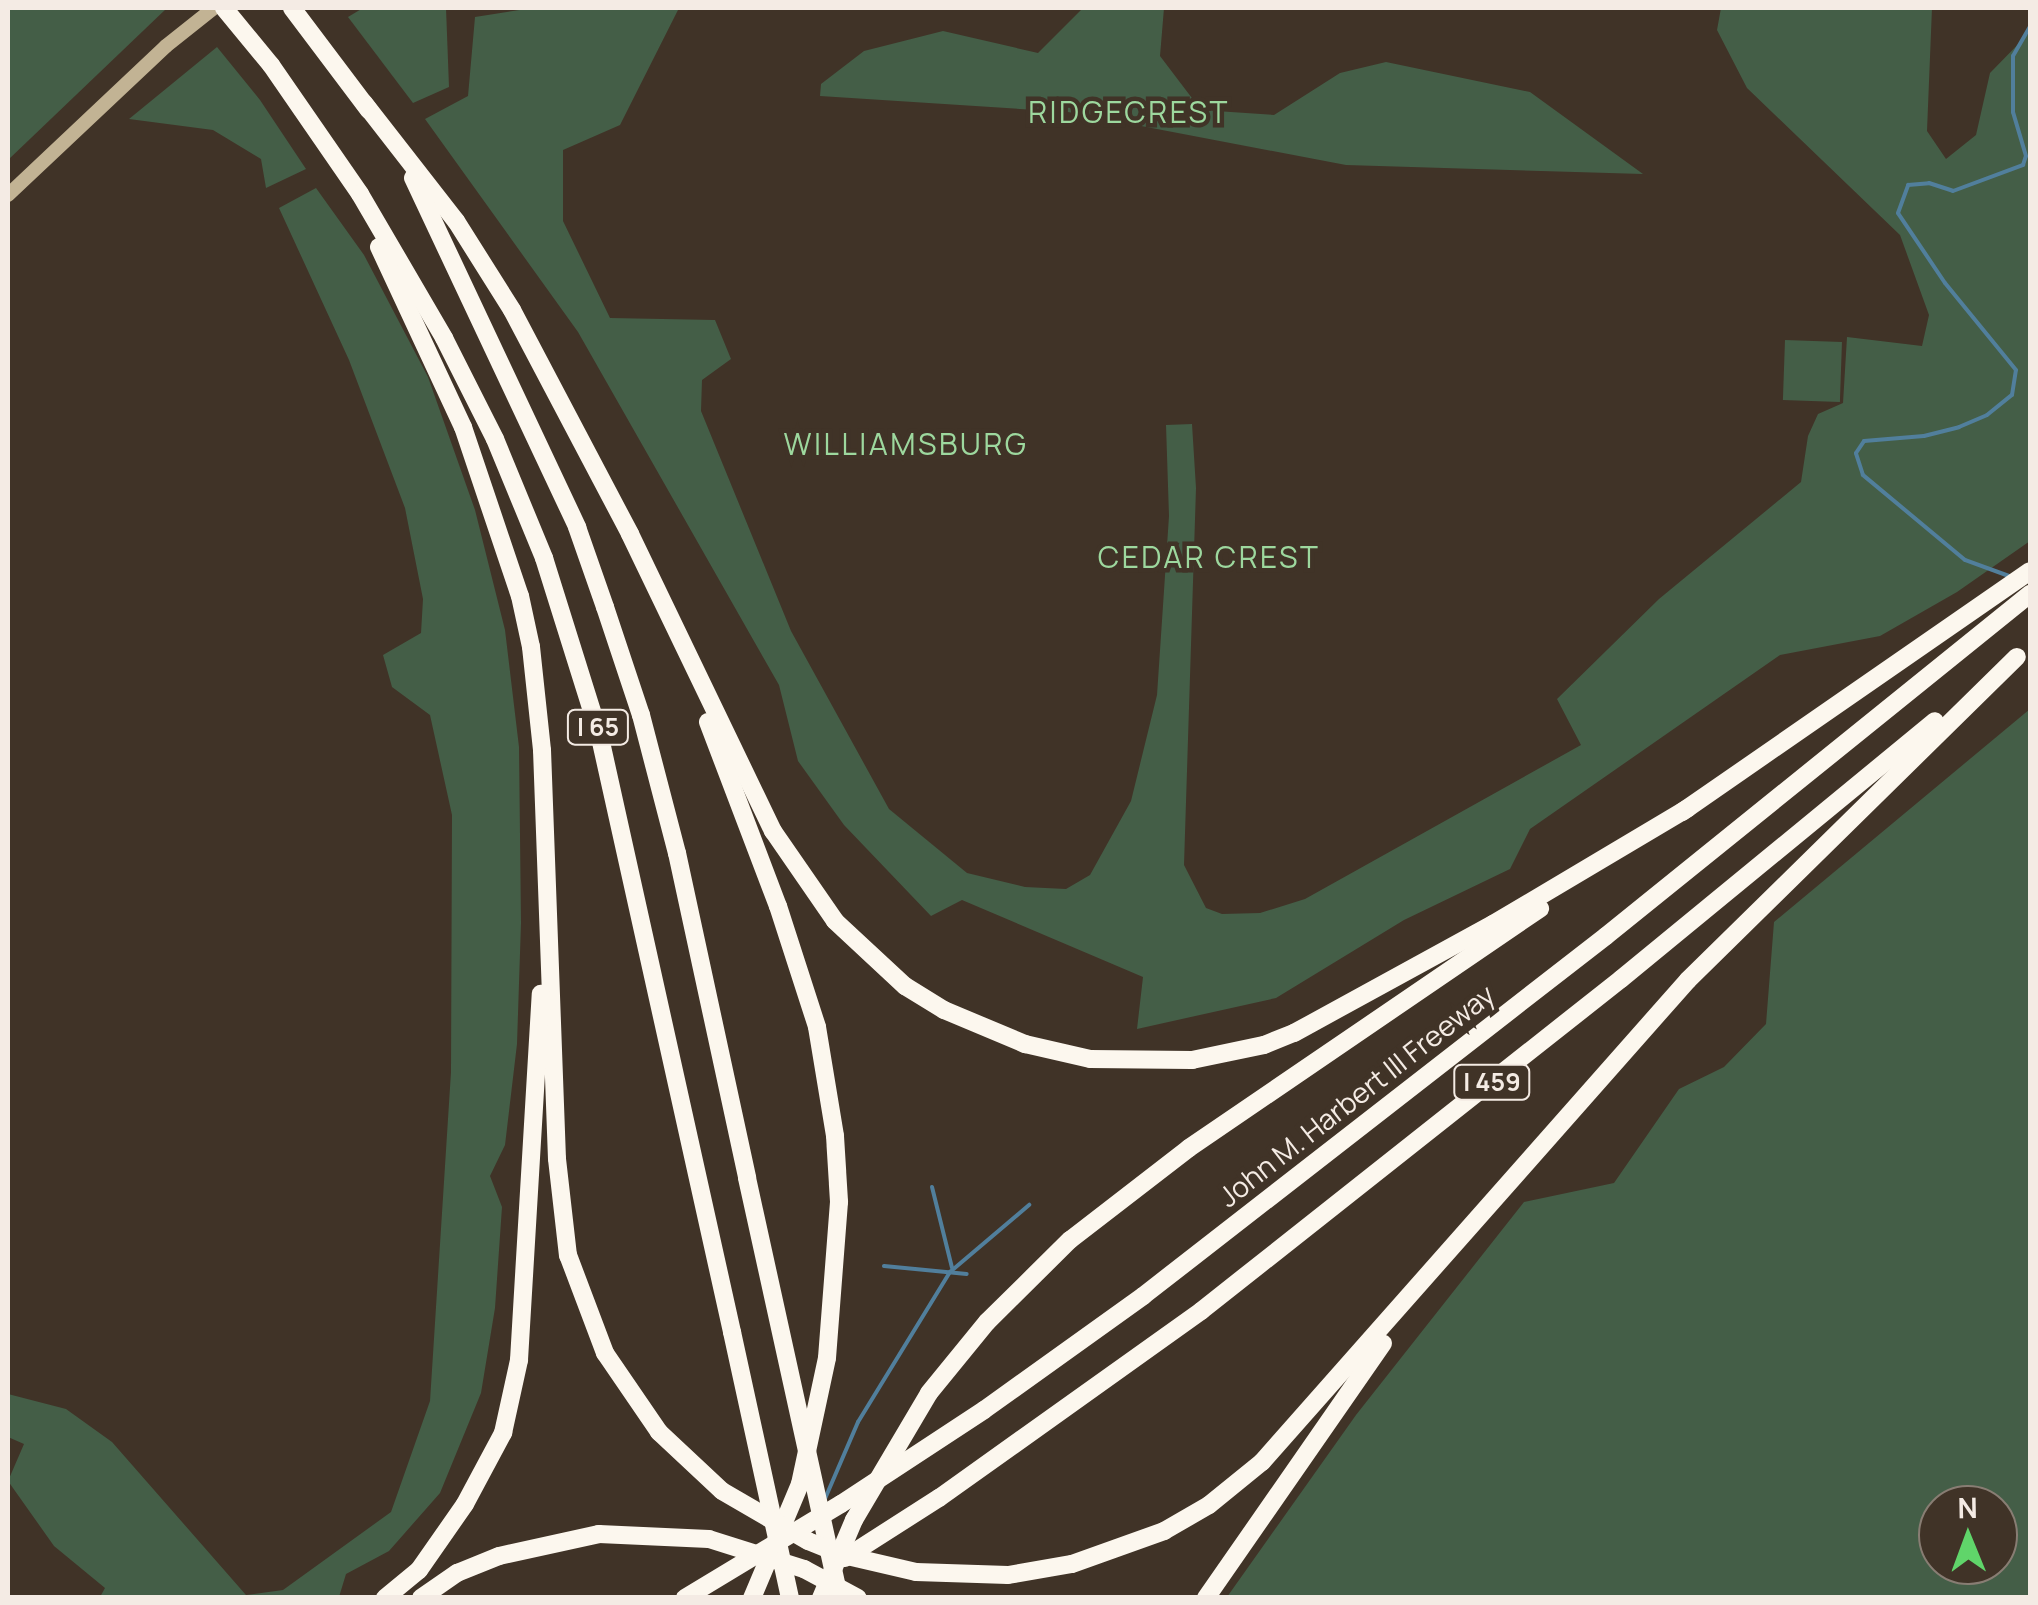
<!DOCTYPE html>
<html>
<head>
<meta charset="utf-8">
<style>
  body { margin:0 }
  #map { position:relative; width:2038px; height:1605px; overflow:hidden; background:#403327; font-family:Manrope,sans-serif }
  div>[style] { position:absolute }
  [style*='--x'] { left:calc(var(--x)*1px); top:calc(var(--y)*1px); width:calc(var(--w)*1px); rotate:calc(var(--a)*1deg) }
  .green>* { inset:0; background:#445e47; transform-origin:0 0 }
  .stream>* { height:4px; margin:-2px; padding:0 2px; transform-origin:2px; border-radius:2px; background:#517f9c }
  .secondary>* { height:14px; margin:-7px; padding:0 7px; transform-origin:7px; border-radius:7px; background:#c2b394 }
  .motorway>* { height:18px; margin:-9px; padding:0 9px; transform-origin:9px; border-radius:9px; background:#fcf7ee }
  .motorway-bridge>* { height:18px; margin:-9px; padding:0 9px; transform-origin:9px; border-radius:9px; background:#fcf7ee }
  span { translate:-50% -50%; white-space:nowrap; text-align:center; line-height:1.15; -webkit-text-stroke:9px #403327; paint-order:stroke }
  .shield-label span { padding:2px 8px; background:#403327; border:2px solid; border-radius:8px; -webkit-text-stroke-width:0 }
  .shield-label { font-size:25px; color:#f4ebe4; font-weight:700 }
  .street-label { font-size:28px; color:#f4ebe4 }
  .neighbourhood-label { font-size:30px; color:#9dd89e; letter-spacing:2.5px }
  .frame { position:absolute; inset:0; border:10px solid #f4ebe4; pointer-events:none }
  .north { position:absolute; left:1918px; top:1485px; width:100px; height:100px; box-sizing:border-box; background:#403327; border:2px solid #887d73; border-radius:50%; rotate:359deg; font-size:28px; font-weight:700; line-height:40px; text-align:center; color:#f4ebe4 }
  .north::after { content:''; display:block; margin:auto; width:35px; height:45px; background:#60d56a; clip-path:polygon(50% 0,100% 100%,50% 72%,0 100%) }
</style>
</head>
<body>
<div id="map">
  <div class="green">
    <i style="clip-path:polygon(8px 8px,167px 8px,8px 160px)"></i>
    <i style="clip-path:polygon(363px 8px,446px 8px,449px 87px,413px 103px,348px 17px)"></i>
    <i style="clip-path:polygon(532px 8px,679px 8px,620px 125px,563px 150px,563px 221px,610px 318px,715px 320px,731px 359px,702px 380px,701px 411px,791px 631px,889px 809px,967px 873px,1025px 887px,1066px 889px,1090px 875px,1131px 801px,1157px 695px,1169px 516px,1166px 425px,1192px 424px,1196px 488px,1184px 865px,1206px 908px,1222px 914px,1260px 913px,1305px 899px,1581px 745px,1557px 699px,1659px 599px,1801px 482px,1808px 436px,1818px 414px,1843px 403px,1847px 337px,1922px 346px,1929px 315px,1900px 235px,1747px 88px,1717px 30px,1721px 8px,1932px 8px,1927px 131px,1946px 159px,1976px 135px,1990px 73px,2030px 32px,2030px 541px,1957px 592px,1880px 636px,1780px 655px,1530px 829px,1510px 869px,1404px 920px,1276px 998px,1137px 1029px,1143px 977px,962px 900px,931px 916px,844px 825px,798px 761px,779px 685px,578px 332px,425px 119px,468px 96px,475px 17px)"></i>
    <i style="clip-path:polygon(1083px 8px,1164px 8px,1160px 56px,1201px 110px,1274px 115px,1340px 73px,1386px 62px,1530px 92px,1643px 174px,1346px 165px,1068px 112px,820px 96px,821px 84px,864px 51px,943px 31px,1038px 53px)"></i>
    <i style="clip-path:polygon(217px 47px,260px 100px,306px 169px,266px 188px,261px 159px,213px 130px,129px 119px)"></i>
    <i style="clip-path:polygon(316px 188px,364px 255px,428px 377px,475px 510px,505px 630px,519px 747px,521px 923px,517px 1044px,505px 1145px,490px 1176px,502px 1207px,495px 1308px,481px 1393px,440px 1493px,389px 1551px,346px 1574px,339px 1597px,100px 1597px,105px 1588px,54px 1546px,8px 1481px,24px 1444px,8px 1437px,8px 1394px,66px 1409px,112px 1442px,246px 1595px,283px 1590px,391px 1512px,430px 1401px,451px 1072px,452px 815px,430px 715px,392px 687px,383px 655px,421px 633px,423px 599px,405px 508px,349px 360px,279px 208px)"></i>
    <i style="left:1785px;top:340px;width:57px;height:60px;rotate:2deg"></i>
    <i style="clip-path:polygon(evenodd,2030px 709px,2030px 1597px,1227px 1597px,1356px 1415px,1524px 1202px,1614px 1183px,1679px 1089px,1724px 1067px,1766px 1024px,1774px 922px,2030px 709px,1938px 1505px,1998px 1505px,1998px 1565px,1938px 1565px,1938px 1505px)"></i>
  </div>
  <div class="stream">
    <i style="--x:2009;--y:576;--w:47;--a:-160"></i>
    <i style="--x:1965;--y:560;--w:133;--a:-140.2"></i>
    <i style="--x:1863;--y:475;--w:23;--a:-108"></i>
    <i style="--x:1856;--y:453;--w:14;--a:-56"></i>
    <i style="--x:1864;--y:441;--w:60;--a:-4.8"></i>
    <i style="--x:1924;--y:436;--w:36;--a:-14"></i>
    <i style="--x:1959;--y:427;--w:30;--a:-23"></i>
    <i style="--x:1987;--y:415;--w:32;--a:-39"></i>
    <i style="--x:2012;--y:395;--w:25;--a:-81"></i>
    <i style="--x:2016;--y:370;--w:112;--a:-129.2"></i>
    <i style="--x:1945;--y:283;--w:84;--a:-123.9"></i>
    <i style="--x:1898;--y:213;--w:30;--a:-70"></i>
    <i style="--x:1908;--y:185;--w:21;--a:-5"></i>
    <i style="--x:1929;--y:183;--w:25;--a:18"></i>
    <i style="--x:1953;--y:191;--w:75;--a:-20.4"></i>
    <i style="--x:2023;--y:165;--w:9;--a:-72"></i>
    <i style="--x:2026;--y:156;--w:46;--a:-106.5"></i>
    <i style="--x:2013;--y:112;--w:56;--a:-90"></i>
    <i style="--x:2013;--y:56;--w:34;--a:-60"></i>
    <i style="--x:932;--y:1187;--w:83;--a:76.1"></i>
    <i style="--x:884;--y:1266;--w:83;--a:5.5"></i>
    <i style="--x:824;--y:1501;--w:86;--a:-66.7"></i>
    <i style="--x:858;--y:1422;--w:176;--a:-58.5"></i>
    <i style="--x:950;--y:1272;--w:104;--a:-40.3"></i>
  </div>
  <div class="secondary">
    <i style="--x:8;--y:195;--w:217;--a:-43.3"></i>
    <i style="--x:166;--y:46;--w:61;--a:-38.4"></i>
  </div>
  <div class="motorway">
    <i style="--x:224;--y:8;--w:74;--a:50.5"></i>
    <i style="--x:271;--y:65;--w:157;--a:55.4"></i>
    <i style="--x:360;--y:194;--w:167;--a:59.7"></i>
    <i style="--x:444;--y:338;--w:113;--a:63.2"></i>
    <i style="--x:495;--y:439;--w:129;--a:67.6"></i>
    <i style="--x:544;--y:558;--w:183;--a:72.6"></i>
    <i style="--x:599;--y:733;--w:614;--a:77.48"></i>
    <i style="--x:292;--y:8;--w:128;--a:53"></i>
    <i style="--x:364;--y:103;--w:150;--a:52.1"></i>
    <i style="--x:456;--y:221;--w:105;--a:57.8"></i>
    <i style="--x:512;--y:310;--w:253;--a:62.2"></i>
    <i style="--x:630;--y:534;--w:330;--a:64.3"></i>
    <i style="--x:773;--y:831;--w:109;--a:55.4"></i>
    <i style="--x:835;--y:921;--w:96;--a:42.9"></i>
    <i style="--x:905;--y:986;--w:46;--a:31.6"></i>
    <i style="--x:944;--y:1010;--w:88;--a:22.8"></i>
    <i style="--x:1025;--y:1044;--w:67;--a:13"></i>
    <i style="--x:1090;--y:1059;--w:102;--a:0.6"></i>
    <i style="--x:1192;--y:1060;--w:74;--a:-11.8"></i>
    <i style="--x:1264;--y:1045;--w:32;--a:-22"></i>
    <i style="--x:1294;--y:1033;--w:227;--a:-28.7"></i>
    <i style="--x:1493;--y:924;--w:227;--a:-30.7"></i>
    <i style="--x:413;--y:178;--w:386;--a:64.8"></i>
    <i style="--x:577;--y:527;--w:85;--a:70.7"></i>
    <i style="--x:605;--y:607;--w:114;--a:71.6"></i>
    <i style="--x:641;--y:715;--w:143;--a:75.4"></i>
    <i style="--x:677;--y:853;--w:332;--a:77.8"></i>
    <i style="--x:379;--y:247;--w:199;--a:65"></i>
    <i style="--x:463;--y:427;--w:178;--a:71.4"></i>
    <i style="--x:520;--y:596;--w:52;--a:77.8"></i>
    <i style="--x:531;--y:647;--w:104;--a:83.9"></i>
    <i style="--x:542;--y:750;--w:409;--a:87.9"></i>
    <i style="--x:557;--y:1159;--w:97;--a:83.5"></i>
    <i style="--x:568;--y:1255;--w:105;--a:69.3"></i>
    <i style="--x:605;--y:1353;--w:96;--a:55.6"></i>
    <i style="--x:708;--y:722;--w:197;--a:69.2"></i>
    <i style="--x:778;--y:906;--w:127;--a:72.1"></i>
    <i style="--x:817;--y:1027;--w:110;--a:80.6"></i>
    <i style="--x:835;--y:1136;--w:66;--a:86.5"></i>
    <i style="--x:839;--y:1202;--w:156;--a:94.4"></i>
    <i style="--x:827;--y:1358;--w:129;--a:102.1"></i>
    <i style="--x:800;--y:1484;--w:124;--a:112.8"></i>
    <i style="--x:1682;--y:812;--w:423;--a:-34.7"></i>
    <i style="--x:984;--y:1410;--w:196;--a:-35.6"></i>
    <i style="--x:1143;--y:1296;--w:586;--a:-37.87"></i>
    <i style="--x:1606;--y:936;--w:545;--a:-38.89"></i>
    <i style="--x:939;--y:1498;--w:322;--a:-35.5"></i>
    <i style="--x:1201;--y:1311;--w:535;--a:-38.33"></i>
    <i style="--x:1621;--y:979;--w:406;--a:-39.4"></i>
    <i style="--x:1008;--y:1575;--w:65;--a:-9.8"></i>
    <i style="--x:1072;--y:1564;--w:98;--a:-19.7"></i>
    <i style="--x:1164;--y:1531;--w:52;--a:-30"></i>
    <i style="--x:1209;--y:1505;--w:68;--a:-39.1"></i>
    <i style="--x:1262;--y:1462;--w:643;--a:-48.53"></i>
    <i style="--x:1688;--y:980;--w:461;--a:-44.5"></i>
    <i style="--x:385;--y:1598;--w:44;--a:-39.5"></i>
    <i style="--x:419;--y:1570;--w:80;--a:-55.1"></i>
    <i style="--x:465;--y:1504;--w:81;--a:-61.8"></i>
    <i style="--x:503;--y:1433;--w:75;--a:-77.6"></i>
    <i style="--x:519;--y:1360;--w:367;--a:-86.6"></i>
    <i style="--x:421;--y:1598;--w:44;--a:-34.8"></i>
    <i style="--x:457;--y:1573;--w:45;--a:-22"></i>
    <i style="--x:499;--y:1556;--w:102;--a:-12.4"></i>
    <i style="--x:821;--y:1598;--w:85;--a:-67.1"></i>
    <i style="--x:854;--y:1520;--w:147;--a:-59.4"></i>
    <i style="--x:929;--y:1393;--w:92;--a:-50.8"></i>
    <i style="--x:987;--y:1322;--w:117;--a:-44.7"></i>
    <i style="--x:1070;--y:1240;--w:150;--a:-37.7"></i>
    <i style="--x:1189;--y:1148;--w:425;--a:-34.3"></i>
    <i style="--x:1206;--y:1598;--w:310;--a:-55.2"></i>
  </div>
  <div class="motorway-bridge">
    <i style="--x:747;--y:1178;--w:430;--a:77.6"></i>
    <i style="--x:732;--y:1332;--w:272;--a:77.7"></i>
    <i style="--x:659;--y:1432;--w:86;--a:43.1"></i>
    <i style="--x:722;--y:1491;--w:99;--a:30.2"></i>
    <i style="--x:808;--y:1541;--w:38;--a:22"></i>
    <i style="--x:843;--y:1555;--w:75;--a:13.1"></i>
    <i style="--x:916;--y:1572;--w:92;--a:1.9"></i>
    <i style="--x:599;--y:1534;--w:110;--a:2.6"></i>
    <i style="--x:709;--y:1539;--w:100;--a:17.5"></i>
    <i style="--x:804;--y:1569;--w:61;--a:28.2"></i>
    <i style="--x:845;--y:1558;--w:112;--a:-32.6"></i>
    <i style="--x:685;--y:1598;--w:182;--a:-31.1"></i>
    <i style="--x:841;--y:1504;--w:171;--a:-33.3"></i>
  </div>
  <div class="shield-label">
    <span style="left:598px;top:727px">I 65</span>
    <span style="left:1492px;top:1082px">I 459</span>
  </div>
  <div class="street-label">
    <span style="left:1356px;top:1095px;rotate:-38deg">John M. Harbert III Freeway</span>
  </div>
  <div class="neighbourhood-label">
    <span style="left:1129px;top:112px">RIDGECREST</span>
    <span style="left:906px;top:444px">WILLIAMSBURG</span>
    <span style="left:1209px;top:557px">CEDAR CREST</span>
  </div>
  <div class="frame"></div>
  <div class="north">N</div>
</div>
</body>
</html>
